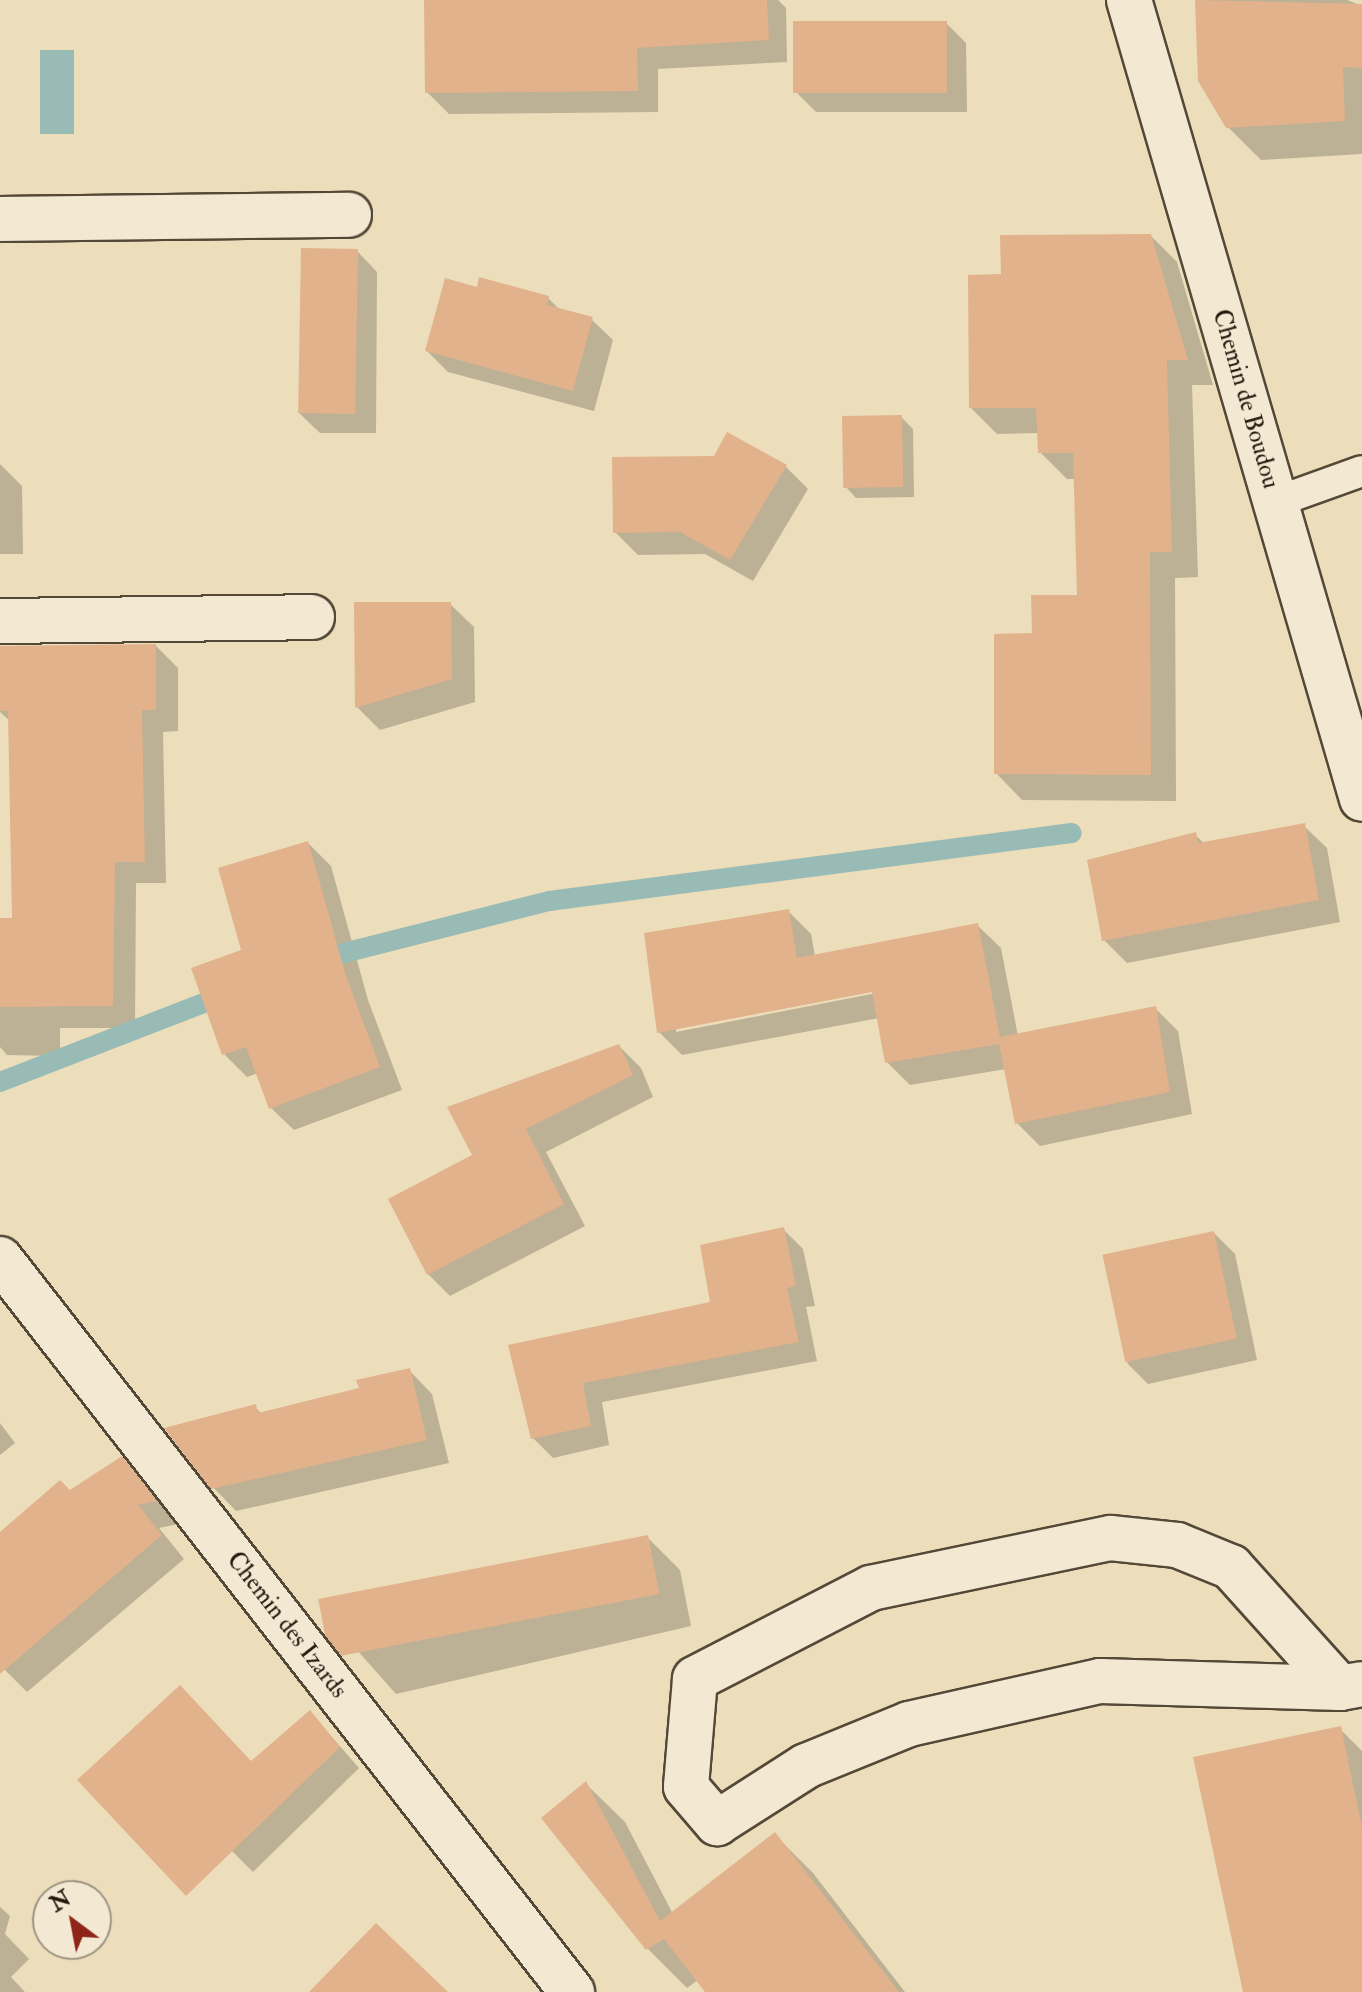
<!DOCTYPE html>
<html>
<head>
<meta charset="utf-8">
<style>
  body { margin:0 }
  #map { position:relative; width:1362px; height:1992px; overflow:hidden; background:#ecddbb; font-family:"IM FELL Double Pica",serif }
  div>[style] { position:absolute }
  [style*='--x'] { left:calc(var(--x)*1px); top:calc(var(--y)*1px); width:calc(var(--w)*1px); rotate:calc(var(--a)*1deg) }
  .water>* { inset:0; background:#99bbb6; transform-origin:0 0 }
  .shadow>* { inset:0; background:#0003 }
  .stream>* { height:20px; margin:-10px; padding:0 10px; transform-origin:10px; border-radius:10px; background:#99bbb6 }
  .building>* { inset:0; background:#e2b28c; transform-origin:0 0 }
  .roads { filter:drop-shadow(2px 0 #544837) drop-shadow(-2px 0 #544837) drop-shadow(0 2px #544837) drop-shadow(0 -2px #544837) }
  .lane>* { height:30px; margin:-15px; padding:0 15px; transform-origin:15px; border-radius:15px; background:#f3e9d3 }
  .street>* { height:44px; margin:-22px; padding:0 22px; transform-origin:22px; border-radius:22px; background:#f3e9d3 }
  .secondary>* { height:44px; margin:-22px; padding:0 22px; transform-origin:22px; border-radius:22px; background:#f3e9d3 }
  span { translate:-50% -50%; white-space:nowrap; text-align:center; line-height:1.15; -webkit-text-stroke:8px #f3e9d3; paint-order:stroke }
  .street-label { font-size:24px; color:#22170b }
  .north { position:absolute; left:32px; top:1880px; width:80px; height:80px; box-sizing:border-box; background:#f3e9d3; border:2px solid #9f9583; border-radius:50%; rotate:328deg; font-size:22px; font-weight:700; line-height:32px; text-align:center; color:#22170b }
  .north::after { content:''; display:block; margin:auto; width:28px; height:36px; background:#8f2418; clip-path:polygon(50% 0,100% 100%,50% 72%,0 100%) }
</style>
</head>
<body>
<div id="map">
  <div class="water">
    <i style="left:40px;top:50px;width:34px;height:84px"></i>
  </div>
  <div class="shadow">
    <i style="clip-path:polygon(426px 0,778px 0,786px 8px,787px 62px,658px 69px,658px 112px,449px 114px,427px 92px)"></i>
    <i style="clip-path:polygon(1197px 0,1347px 0,1362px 6px,1362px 154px,1261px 160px,1227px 126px,1200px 81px)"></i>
    <i style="clip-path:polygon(946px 23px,966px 43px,967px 112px,816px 112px,796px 92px)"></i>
    <i style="clip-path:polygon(1151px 236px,1177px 262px,1213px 385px,1192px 385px,1198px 577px,1175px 578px,1176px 801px,1022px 800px,996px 773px,1034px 635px,1080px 597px,1076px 479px,1067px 479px,1040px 452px,1039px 433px,997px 434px,971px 408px,1003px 276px)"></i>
    <i style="clip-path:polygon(357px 251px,377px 272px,376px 433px,320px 433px,299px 413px)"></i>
    <i style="clip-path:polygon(478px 290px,548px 298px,561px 311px,591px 319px,613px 340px,594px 411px,448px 372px,427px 351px)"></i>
    <i style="clip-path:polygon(901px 417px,913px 429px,914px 497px,856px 498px,845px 486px)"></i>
    <i style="clip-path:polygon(0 464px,22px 486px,23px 554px,0 554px)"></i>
    <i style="clip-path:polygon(785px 466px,808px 489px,753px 581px,705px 554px,638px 555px,615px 532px)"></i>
    <i style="clip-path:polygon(450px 604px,474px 627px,475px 702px,380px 730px,357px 707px)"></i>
    <i style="clip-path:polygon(156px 646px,178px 668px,178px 731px,163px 732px,166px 883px,136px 883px,135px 1028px,60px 1028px,60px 1056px,7px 1055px,0 1047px,0 920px,14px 920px,11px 722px,0 712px,0 647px)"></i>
    <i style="clip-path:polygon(1304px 826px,1327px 848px,1340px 922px,1127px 963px,1104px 940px,1195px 835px,1205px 844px)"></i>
    <i style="clip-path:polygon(308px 843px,331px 866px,368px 1000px,402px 1090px,294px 1130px,271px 1108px,258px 1073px,247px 1077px,224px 1054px,194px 969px,244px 951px)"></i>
    <i style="clip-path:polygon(evenodd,788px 911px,811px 934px,815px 956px,977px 925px,1001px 948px,1018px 1036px,1155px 1008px,1178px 1031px,1192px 1114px,1040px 1146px,1017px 1123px,1006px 1069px,910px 1085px,887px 1062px,879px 1018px,682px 1055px,659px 1032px,788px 911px,881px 988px,882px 992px,676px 1032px,676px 1028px,881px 988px)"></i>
    <i style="clip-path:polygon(619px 1046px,641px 1068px,653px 1097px,546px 1152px,585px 1226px,450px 1296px,428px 1274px,475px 1156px)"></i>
    <i style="clip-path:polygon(783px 1229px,803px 1249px,815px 1306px,806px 1307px,817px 1361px,602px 1402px,609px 1445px,553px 1458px,533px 1438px,511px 1346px,712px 1304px)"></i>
    <i style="clip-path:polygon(1214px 1233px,1235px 1254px,1257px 1360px,1148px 1384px,1127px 1363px)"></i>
    <i style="clip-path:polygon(409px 1370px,432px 1394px,449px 1463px,236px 1511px,213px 1487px,255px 1407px,262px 1414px,361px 1390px)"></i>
    <i style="clip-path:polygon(0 1423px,15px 1443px,0 1455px)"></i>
    <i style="clip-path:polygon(122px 1459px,178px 1524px,159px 1528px,184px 1559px,27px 1692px,0 1665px,0 1537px)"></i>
    <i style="clip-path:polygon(647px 1537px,680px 1570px,691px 1626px,396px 1694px,324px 1613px)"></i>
    <i style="clip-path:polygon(310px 1712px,359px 1768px,253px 1872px,216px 1835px,251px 1763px)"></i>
    <i style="clip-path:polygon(1340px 1729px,1362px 1751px,1362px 1992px,1245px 1992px)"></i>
    <i style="clip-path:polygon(586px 1784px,625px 1822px,673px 1914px,774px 1834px,813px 1873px,905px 1992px,708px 1992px,698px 1980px,687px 1988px,648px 1949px)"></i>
    <i style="clip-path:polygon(0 1907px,10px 1916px,5px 1934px,29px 1959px,11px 1977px,25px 1992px,0 1992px)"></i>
  </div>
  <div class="stream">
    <i style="--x:316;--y:960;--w:240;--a:-14.2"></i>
    <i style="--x:549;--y:901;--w:527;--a:-7.41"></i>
    <i style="--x:0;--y:1082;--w:247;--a:-21.2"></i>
  </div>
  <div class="building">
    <i style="clip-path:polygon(424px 0,767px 0,769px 40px,637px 48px,638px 91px,425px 93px)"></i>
    <i style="clip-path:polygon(1195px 0,1362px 4px,1362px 68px,1343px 67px,1345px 121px,1226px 128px,1198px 81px)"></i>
    <i style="left:793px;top:21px;width:154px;height:72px"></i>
    <i style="clip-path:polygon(1151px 234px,1188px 360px,1167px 360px,1172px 552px,1150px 552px,1151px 775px,994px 774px,994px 634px,1032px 633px,1031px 595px,1077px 595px,1073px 453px,1038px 453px,1036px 408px,969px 408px,968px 275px,1001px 274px,1000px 235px)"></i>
    <i style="left:358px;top:249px;width:165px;height:57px;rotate:91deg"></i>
    <i style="clip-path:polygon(479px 277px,549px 296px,547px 305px,593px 317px,573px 391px,425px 351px,445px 278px,477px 287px)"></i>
    <i style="left:902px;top:415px;width:72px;height:60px;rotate:89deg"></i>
    <i style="clip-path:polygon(727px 432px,787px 465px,730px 560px,680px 532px,613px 533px,612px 457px,714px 456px)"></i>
    <i style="clip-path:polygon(354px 602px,451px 602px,452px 679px,355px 708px)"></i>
    <i style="clip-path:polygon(156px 644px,156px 710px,142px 710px,145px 862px,115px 862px,113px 1006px,0 1007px,0 918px,12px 918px,8px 711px,0 711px,0 646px)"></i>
    <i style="clip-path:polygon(1305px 823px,1319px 900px,1102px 941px,1087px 860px,1196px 832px,1198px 843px)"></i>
    <i style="clip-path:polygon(308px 841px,346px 976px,380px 1067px,269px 1109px,246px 1047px,222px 1055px,191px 968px,241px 950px,218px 868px)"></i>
    <i style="clip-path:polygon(789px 909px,797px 958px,978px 923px,1000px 1037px,1156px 1006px,1170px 1092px,1015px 1124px,999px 1044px,885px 1063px,872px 992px,657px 1033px,644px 933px)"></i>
    <i style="clip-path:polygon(619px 1044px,633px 1075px,526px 1129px,564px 1204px,427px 1275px,388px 1199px,472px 1155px,447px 1107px)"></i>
    <i style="clip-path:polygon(784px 1227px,796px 1286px,787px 1288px,799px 1342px,583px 1383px,591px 1426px,531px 1439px,508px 1345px,710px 1302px,700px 1245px)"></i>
    <i style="left:1214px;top:1231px;width:110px;height:114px;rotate:78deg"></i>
    <i style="clip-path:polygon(410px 1368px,427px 1440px,211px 1489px,164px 1428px,256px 1404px,258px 1413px,359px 1388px,356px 1380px)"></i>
    <i style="clip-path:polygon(122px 1456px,157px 1501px,138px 1505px,162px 1535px,0 1674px,0 1532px,60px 1480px,70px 1490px)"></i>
    <i style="left:648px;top:1535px;width:60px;height:336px;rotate:79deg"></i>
    <i style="clip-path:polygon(180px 1685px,251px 1761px,310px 1710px,340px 1747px,186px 1896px,77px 1780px)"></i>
    <i style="clip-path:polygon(1341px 1726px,1362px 1828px,1362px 1992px,1243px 1992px,1193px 1757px)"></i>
    <i style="clip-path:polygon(586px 1781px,660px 1921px,775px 1832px,899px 1992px,705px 1992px,664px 1939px,646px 1950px,541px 1818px)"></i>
    <i style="clip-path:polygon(376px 1923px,448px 1992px,309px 1992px)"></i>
  </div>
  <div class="roads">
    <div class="lane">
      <i style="--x:1276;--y:502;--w:91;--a:-19.8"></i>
    </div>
    <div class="street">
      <i style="--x:0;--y:219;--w:349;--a:-0.7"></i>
      <i style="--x:0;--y:621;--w:312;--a:-0.7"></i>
      <i style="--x:1340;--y:1688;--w:163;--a:-132"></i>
      <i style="--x:1231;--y:1567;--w:58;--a:-157.8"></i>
      <i style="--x:1177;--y:1545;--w:67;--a:-174"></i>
      <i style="--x:1110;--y:1538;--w:244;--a:168.2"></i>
      <i style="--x:871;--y:1588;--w:198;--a:152.7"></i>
      <i style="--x:695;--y:1679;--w:108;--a:94.8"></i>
      <i style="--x:686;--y:1787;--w:48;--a:49.3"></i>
      <i style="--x:717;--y:1823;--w:106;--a:-32.6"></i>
      <i style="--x:806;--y:1766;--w:111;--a:-22.2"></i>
      <i style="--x:909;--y:1724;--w:196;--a:-12.7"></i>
      <i style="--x:1100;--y:1681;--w:240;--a:1.7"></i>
      <i style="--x:1340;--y:1688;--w:22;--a:-10"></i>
    </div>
    <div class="secondary">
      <i style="--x:1129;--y:0;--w:832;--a:73.74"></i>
      <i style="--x:0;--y:1259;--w:930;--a:52.03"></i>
    </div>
  </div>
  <div class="street-label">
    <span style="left:1246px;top:399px;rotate:74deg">Chemin de Boudou</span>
    <span style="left:287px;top:1625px;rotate:52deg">Chemin des Izards</span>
  </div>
  <div class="north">N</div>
</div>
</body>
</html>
